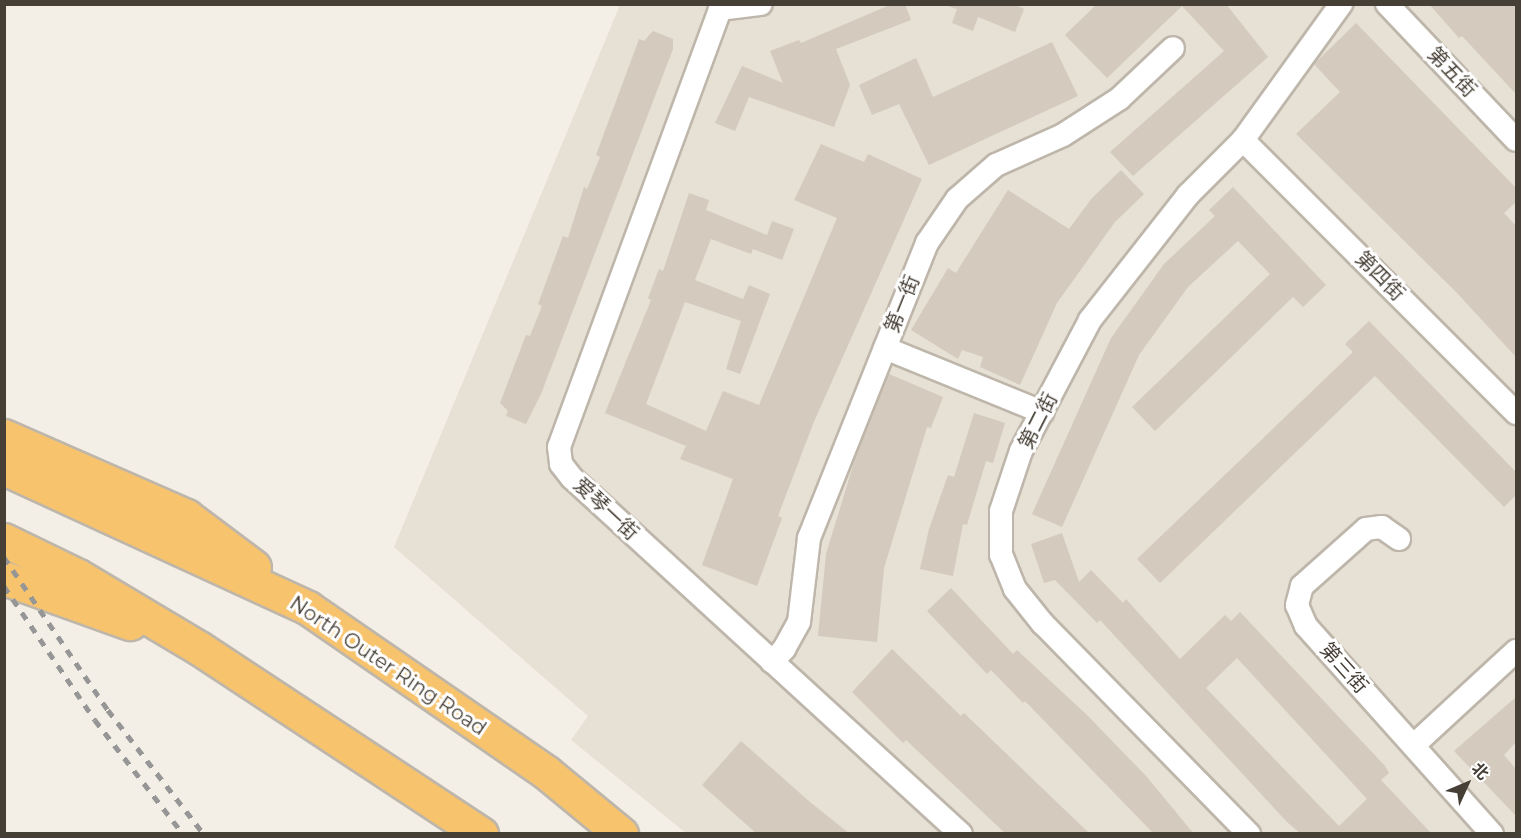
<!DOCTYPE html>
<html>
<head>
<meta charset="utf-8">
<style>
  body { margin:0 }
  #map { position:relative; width:1521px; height:838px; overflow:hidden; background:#f3efe7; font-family:Montserrat,"Noto Sans SC",sans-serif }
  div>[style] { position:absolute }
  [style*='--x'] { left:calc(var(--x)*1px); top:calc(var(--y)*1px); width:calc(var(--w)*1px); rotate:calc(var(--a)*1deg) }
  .residential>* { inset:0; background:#e6e0d5 }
  .building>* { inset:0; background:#d4cabd }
  .roads { filter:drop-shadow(2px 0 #beb6aa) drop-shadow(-2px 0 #beb6aa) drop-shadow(0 2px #beb6aa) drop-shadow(0 -2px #beb6aa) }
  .minor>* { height:22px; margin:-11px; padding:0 11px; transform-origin:11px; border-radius:11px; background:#fff }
  .highway>* { height:33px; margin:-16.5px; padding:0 16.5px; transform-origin:16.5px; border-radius:16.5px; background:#f7c36d }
  .rail>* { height:4.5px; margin-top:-2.25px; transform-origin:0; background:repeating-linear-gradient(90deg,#969696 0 8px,transparent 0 16px) }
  span { translate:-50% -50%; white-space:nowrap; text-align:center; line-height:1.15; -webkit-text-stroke:6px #fff; paint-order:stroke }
  .street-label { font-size:20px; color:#463f36 }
  .frame { position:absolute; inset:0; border:6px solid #463f36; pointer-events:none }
  .north { position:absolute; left:1437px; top:754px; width:60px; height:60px; -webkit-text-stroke:4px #fff; paint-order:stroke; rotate:46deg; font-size:16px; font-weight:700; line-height:24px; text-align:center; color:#463f36 }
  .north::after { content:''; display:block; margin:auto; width:21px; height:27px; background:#463f36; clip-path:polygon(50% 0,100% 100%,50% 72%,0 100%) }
</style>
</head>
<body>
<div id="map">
  <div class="residential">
    <i style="clip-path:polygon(620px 5px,1516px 5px,1516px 833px,686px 833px,571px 740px,588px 716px,394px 547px)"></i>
  </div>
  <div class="building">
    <i style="clip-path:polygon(892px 4px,905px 4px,911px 20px,836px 49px,850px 85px,834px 127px,749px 97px,735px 131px,715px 123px,742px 66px,783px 83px,770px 51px,799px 40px,801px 43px)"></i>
    <i style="clip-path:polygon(1013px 4px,1024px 9px,1015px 32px,978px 17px,973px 31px,952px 23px,957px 9px,948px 6px)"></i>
    <i style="clip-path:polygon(1097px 4px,1226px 4px,1268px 57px,1133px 176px,1110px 152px,1224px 51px,1182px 6px,1107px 78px,1065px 35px)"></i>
    <i style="clip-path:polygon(1429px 4px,1516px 4px,1516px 94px,1462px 36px,1459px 38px)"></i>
    <i style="clip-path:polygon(1356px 23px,1516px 188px,1516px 202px,1504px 213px,1516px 226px,1516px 357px,1457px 293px,1296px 134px,1340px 92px,1314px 64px)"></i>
    <i style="clip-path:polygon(653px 31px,673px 39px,673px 49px,541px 394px,526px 424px,506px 416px,508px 411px,500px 403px,526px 335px,530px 336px,542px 306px,538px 304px,563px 236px,568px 238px,584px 187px,587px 189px,600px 157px,596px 155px,632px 58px,639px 39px,644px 41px)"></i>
    <i style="clip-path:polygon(1052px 42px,1078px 96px,929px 165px,899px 104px,872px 115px,859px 85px,916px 58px,933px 97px)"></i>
    <i style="clip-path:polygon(821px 144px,864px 162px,868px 154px,922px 179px,813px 424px,778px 516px,782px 518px,757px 586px,702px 565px,733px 479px,680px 459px,686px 446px,605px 413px,651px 300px,648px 298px,659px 269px,663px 271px,689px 193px,709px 200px,706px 210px,767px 235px,772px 221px,794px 229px,782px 260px,753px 249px,751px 254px,711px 239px,695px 280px,743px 299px,749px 285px,770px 294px,740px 374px,726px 369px,741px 321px,685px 302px,646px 404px,706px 431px,723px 391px,759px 405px,837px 218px,794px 200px)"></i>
    <i style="clip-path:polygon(1121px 170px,1144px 194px,1115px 222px,1057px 303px,1020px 385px,980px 367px,983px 357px,962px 350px,958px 359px,911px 330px,948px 268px,956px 273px,1008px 190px,1069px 229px,1092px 198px)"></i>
    <i style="clip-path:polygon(1233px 187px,1326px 285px,1303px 307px,1293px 297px,1155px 431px,1132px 407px,1270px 274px,1238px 241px,1188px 287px,1139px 355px,1062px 527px,1032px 514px,1111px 338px,1164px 264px,1215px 216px,1209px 210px)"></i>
    <i style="clip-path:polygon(1369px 321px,1516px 472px,1516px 495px,1504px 507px,1375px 376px,1160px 583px,1137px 559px,1353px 352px,1345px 344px)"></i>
    <i style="clip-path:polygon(889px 374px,943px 397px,931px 428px,927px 427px,884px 568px,877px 642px,818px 636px,826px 554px,855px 459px)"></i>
    <i style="clip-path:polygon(974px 413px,1005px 423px,993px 463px,986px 461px,967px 525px,963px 524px,953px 576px,920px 569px,929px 529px,948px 475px,954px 477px)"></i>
    <i style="clip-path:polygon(evenodd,1062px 533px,1079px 582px,1091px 570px,1123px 603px,1126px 599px,1180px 659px,1225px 615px,1231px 621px,1240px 612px,1385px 766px,1389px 773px,1381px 780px,1432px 834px,1301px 834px,1287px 822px,1100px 620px,1097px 623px,1055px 580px,1044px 583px,1031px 544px,1062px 533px,1237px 658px,1367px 799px,1339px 826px,1206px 688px,1237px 658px)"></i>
    <i style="clip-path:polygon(951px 588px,1013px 654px,1017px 650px,1087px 715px,1147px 777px,1194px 834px,1154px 834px,1025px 701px,1023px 703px,991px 670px,987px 674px,927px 611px)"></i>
    <i style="clip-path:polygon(892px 649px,961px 716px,964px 713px,1090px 834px,1006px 834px,906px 740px,903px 743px,852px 692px)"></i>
    <i style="clip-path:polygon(1516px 697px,1516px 742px,1504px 755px,1516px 769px,1516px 816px,1454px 751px)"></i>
    <i style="clip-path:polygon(741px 741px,810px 802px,850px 834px,757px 834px,702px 785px)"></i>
  </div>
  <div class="roads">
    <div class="minor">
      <i style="--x:722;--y:4;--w:472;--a:110.2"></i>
      <i style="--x:559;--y:447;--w:17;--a:83"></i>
      <i style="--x:561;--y:464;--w:18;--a:52"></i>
      <i style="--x:572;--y:478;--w:527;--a:42.46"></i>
      <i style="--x:1387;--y:4;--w:187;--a:46.5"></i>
      <i style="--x:720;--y:9;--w:41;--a:-7"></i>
      <i style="--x:1243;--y:140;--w:386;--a:45"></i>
      <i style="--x:885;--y:348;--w:170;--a:22.2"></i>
      <i style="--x:1399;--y:539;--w:21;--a:-145"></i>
      <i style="--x:1382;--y:527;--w:16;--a:173"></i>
      <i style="--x:1366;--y:529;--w:86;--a:138.3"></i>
      <i style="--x:1302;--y:586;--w:20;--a:105"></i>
      <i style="--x:1297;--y:605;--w:23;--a:67"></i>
      <i style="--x:1306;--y:626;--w:279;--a:48.2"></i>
      <i style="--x:772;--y:662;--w:18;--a:-47"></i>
      <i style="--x:784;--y:649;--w:31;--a:-61"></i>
      <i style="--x:799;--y:622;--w:85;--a:-83.2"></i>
      <i style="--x:809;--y:538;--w:318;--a:-68.2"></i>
      <i style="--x:927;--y:243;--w:53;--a:-55.7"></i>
      <i style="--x:957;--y:199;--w:52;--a:-41.1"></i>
      <i style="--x:996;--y:165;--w:73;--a:-24.1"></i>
      <i style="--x:1063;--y:135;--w:67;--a:-32.7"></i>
      <i style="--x:1119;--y:99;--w:74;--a:-43.4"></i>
      <i style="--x:1414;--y:745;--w:139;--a:-42.7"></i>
      <i style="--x:1249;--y:834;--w:294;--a:-134.4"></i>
      <i style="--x:1043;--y:624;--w:45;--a:-128.7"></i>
      <i style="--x:1015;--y:589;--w:37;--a:-112"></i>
      <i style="--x:1001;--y:555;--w:44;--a:-90"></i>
      <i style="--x:1001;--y:511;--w:63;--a:-71.6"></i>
      <i style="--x:1021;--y:451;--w:148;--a:-62.2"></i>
      <i style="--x:1090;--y:320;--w:159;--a:-51.9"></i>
      <i style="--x:1188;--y:195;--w:78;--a:-45"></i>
      <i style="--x:1243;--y:140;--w:168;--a:-54.2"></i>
    </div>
    <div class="highway">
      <i style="--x:4;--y:436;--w:199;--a:23.7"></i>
      <i style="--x:186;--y:516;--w:85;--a:36.9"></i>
      <i style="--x:4;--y:468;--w:335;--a:24.7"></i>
      <i style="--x:308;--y:608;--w:290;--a:34.6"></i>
      <i style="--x:547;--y:773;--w:96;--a:39.5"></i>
      <i style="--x:4;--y:540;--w:82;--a:25.9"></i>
      <i style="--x:78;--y:576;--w:141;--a:30.8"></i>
      <i style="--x:199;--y:648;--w:338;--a:33.4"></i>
      <i style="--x:4;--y:578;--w:134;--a:19.7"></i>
    </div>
  </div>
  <div class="rail">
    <i style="--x:4;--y:557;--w:185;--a:55.8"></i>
    <i style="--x:108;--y:710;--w:157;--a:52.3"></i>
    <i style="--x:4;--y:586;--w:162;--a:55.8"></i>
    <i style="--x:95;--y:720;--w:144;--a:52.3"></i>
  </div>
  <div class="street-label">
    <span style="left:1452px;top:72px;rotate:46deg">第五街</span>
    <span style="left:1380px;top:276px;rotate:45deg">第四街</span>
    <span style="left:902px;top:304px;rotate:-68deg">第一街</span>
    <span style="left:1038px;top:421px;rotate:-63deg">第二街</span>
    <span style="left:606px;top:509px;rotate:43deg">爱琴一街</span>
    <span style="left:388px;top:666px;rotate:34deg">North Outer Ring Road</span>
    <span style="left:1344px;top:668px;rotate:48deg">第三街</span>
  </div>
  <div class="frame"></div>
  <div class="north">北</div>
</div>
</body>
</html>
